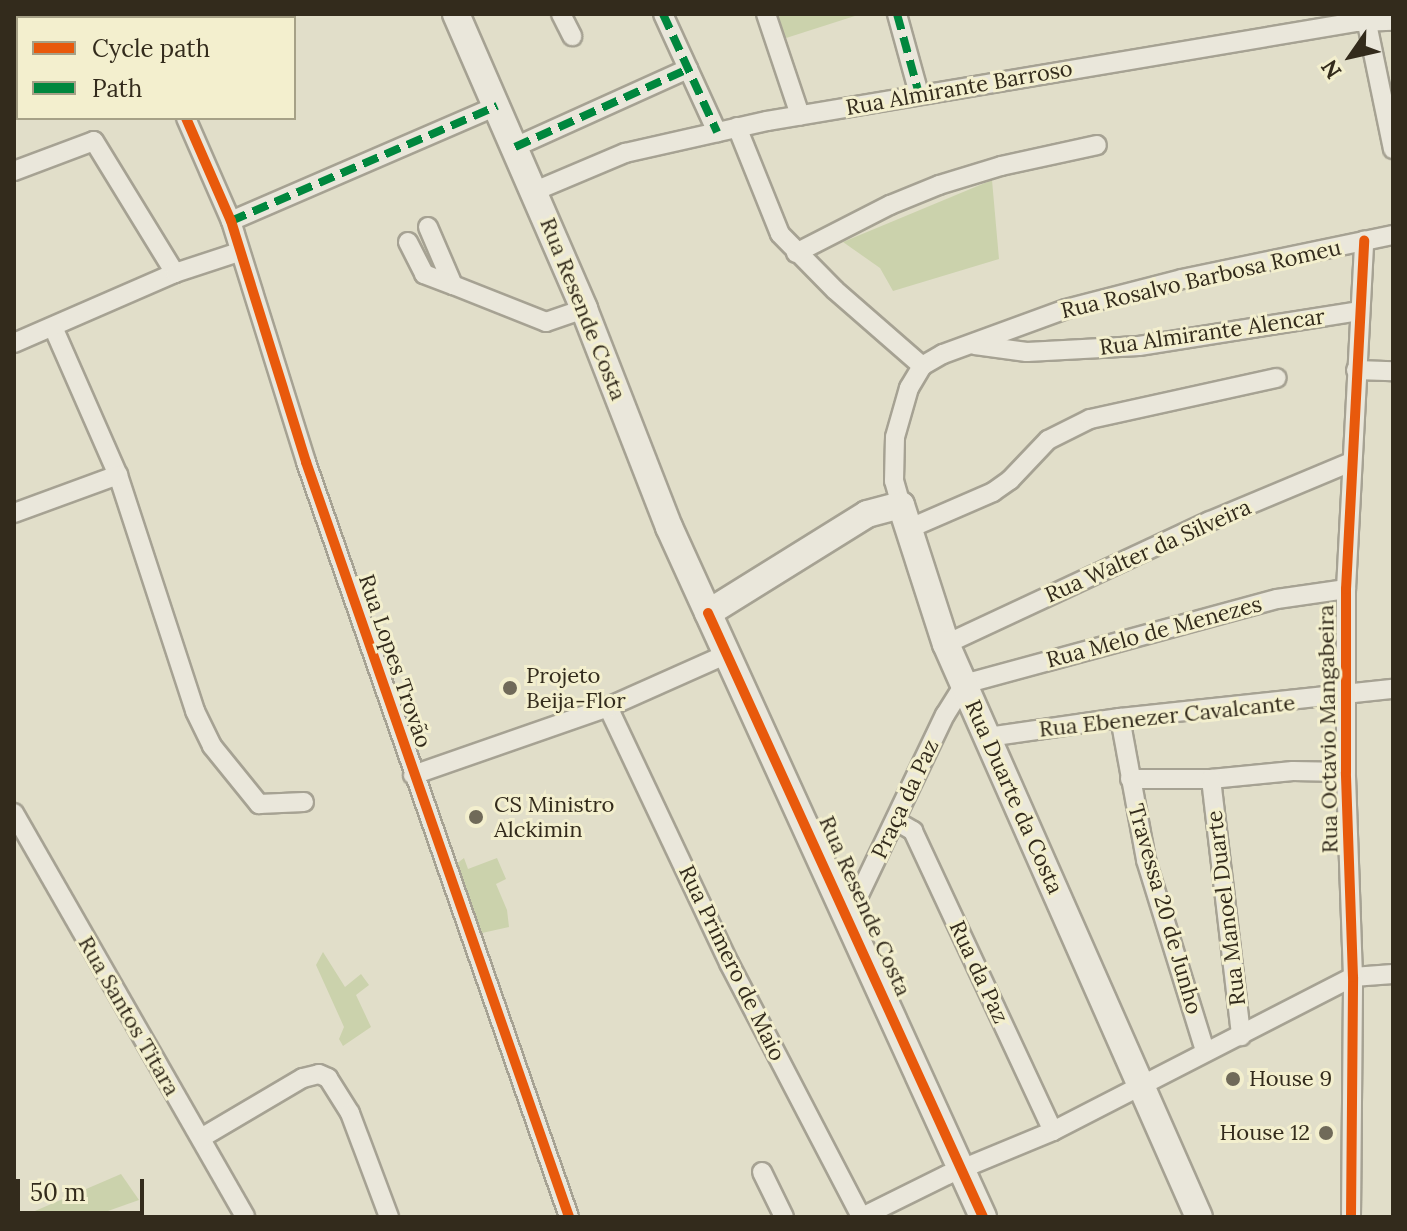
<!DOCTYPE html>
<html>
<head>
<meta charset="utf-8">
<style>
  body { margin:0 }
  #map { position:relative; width:1407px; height:1231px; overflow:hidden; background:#e1dec9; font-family:Lora,serif }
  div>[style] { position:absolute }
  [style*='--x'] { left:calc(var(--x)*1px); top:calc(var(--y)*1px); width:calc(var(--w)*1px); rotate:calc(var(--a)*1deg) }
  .green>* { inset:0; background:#cbd2ac }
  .roads { filter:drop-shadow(2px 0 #a6a293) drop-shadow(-2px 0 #a6a293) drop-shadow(0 2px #a6a293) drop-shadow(0 -2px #a6a293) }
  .street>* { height:18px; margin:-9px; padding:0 9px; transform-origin:9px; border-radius:9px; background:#eae7db }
  .secondary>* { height:26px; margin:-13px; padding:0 13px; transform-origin:13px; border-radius:13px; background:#eae7db }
  .quiet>* { height:8px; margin-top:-4px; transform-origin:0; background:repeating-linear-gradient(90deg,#00873e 0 16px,transparent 0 24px) }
  .cycleway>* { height:10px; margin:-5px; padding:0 5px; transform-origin:5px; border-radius:5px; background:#e8590c }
  .dots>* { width:22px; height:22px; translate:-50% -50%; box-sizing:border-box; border:4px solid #f3efce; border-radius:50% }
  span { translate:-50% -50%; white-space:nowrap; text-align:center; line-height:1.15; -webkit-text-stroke:6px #f3efce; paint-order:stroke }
  .street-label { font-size:22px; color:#332b1c }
  .poi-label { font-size:22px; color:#332b1c }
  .left { translate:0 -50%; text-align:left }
  .right { translate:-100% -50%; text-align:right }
  .frame { position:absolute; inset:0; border:16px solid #332b1c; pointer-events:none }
  .legend { position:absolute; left:16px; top:16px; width:280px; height:104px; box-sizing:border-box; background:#f3efce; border:2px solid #a6a187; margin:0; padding:10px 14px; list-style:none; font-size:24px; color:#332b1c }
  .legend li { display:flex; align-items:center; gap:16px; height:40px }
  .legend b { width:40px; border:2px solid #a6a187 }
  .north { position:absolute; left:1311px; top:16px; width:80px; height:80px; -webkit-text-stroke:6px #f3efce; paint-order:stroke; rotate:236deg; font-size:22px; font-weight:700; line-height:32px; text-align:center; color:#332b1c }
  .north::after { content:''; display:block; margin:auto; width:28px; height:36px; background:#332b1c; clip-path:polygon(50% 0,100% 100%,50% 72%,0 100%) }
  .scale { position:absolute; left:16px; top:1179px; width:128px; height:36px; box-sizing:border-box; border:4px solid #332b1c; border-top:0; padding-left:10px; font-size:24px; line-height:28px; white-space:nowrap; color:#332b1c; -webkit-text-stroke:6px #f3efce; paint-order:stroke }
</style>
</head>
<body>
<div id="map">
  <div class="green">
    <i style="clip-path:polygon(775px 14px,861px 14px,783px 39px)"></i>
    <i style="clip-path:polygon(992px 180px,999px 259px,893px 291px,880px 268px,843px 242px)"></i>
    <i style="clip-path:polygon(464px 858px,468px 869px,497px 858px,506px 879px,496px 884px,507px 910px,509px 927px,482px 933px,451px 868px)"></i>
    <i style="clip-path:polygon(323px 952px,345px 987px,361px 974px,369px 985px,356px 995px,371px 1027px,343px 1046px,339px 1039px,344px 1027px,316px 965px)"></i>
    <i style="clip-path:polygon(121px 1174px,139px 1200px,91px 1217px,21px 1217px)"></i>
  </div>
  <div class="roads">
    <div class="street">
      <i style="--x:144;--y:14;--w:4;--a:76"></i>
      <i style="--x:561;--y:14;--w:25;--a:63"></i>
      <i style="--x:663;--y:14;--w:130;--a:65.4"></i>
      <i style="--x:766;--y:14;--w:107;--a:71.4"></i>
      <i style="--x:897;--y:14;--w:83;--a:74.6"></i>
      <i style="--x:1365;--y:14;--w:138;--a:78.3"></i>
      <i style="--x:38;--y:18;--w:16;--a:-15"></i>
      <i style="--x:14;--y:25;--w:4;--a:-27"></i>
      <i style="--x:186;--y:118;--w:112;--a:66.4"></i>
      <i style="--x:231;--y:221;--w:252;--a:72.7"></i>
      <i style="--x:306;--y:462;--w:799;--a:70.79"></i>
      <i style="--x:737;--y:127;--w:115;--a:68.1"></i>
      <i style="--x:780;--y:234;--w:78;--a:45.5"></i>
      <i style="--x:835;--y:290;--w:116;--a:41.1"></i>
      <i style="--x:515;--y:147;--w:190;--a:-24.3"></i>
      <i style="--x:14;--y:171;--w:85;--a:-20.6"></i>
      <i style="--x:94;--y:141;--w:155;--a:58.5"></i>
      <i style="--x:535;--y:191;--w:98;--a:-22.9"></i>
      <i style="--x:625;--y:153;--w:146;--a:-12.7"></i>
      <i style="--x:767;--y:121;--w:598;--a:-9.53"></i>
      <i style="--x:1357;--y:22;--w:36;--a:-2"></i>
      <i style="--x:231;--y:221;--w:290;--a:-23.4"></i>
      <i style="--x:428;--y:227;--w:63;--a:66.7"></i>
      <i style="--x:453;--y:285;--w:100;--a:21.7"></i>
      <i style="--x:546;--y:322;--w:40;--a:-18.9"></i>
      <i style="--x:408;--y:242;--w:36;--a:63"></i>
      <i style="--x:424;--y:274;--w:31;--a:21"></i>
      <i style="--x:796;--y:253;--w:106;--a:-27.1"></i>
      <i style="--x:890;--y:205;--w:53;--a:-22.2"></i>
      <i style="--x:939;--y:185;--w:65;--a:-17"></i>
      <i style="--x:1001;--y:166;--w:98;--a:-12.3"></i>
      <i style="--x:53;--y:327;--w:162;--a:66.3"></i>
      <i style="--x:118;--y:475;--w:248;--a:71.9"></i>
      <i style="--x:195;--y:711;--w:39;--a:64"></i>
      <i style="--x:212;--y:746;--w:75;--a:51"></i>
      <i style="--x:259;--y:804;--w:45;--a:-2.5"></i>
      <i style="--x:14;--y:343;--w:176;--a:-23.5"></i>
      <i style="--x:175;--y:273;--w:67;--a:-18.2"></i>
      <i style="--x:975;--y:345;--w:52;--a:7.7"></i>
      <i style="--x:1027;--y:352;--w:112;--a:-3.1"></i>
      <i style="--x:1139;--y:346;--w:224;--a:-9"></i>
      <i style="--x:922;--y:366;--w:24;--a:-30"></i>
      <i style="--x:943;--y:354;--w:131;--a:-20.1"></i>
      <i style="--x:1066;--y:309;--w:120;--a:-14.5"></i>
      <i style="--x:1182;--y:279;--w:216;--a:-11.8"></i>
      <i style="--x:1356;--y:370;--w:37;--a:2"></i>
      <i style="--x:901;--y:505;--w:25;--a:-106"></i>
      <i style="--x:894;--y:481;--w:44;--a:-88.7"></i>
      <i style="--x:895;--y:437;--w:51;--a:-74.1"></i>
      <i style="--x:909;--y:388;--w:26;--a:-59"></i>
      <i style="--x:14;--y:513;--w:111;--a:-20.1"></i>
      <i style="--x:908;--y:529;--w:93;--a:-23.5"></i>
      <i style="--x:993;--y:492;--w:21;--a:-35"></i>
      <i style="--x:1010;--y:480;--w:55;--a:-46.5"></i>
      <i style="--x:1048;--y:440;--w:47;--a:-26.6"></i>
      <i style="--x:1090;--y:419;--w:191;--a:-12.4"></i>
      <i style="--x:946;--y:644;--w:291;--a:-25"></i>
      <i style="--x:1210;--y:521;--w:153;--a:-22.7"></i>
      <i style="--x:608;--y:707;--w:283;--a:64.7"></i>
      <i style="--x:729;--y:963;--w:286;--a:62.5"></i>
      <i style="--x:1120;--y:718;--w:144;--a:79.6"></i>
      <i style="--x:1146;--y:860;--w:200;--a:72.8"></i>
      <i style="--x:988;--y:737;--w:133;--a:-8.2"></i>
      <i style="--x:1120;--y:718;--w:275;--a:-6.1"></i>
      <i style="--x:413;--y:775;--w:207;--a:-19.2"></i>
      <i style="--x:608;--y:707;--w:130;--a:-24"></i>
      <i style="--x:1130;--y:779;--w:81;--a:0"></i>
      <i style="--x:1211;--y:779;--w:82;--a:-5.6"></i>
      <i style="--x:1293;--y:771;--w:53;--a:1.1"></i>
      <i style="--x:1211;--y:779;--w:259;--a:83.3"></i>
      <i style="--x:14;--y:813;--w:465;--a:60.2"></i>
      <i style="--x:896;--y:821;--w:20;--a:30"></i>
      <i style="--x:913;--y:831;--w:331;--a:65"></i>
      <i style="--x:849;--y:916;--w:223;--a:-64.5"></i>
      <i style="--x:945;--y:715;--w:36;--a:-58"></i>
      <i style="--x:964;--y:684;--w:324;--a:-15.2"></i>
      <i style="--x:1277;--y:599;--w:70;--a:-8.2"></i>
      <i style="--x:201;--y:1138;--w:118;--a:-30.5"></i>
      <i style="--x:303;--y:1078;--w:16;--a:-14"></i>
      <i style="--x:319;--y:1074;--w:10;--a:24"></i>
      <i style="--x:328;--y:1078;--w:41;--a:57.8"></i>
      <i style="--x:350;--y:1113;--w:111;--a:69.4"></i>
      <i style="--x:762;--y:1172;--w:50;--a:63.9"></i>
      <i style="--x:862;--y:1217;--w:95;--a:-26.3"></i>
      <i style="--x:947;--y:1175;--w:115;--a:-22.5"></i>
      <i style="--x:1053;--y:1131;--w:337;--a:-27.2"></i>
      <i style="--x:1353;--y:977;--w:40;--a:-4.3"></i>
      <i style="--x:1351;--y:1217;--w:240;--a:-89.5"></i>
      <i style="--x:1353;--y:977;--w:205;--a:-92"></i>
      <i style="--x:1346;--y:772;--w:183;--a:-90"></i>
      <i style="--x:1346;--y:589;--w:349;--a:-87"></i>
    </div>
    <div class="secondary">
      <i style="--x:456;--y:14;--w:322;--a:66.5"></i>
      <i style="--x:584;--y:309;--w:234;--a:68.7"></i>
      <i style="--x:669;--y:527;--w:758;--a:65.53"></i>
      <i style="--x:708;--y:613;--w:187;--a:-31.9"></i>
      <i style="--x:867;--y:514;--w:35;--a:-15"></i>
      <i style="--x:901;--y:505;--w:146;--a:72.1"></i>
      <i style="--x:946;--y:644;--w:626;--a:66.18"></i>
    </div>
  </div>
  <div class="quiet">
    <i style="--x:663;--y:14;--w:130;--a:65.4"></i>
    <i style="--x:897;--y:14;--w:83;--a:74.6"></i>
    <i style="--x:515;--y:147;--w:190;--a:-24.3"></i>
    <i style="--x:231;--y:221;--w:290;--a:-23.4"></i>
  </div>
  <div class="cycleway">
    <i style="--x:186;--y:118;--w:112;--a:66.4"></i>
    <i style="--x:231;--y:221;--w:252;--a:72.7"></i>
    <i style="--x:306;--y:462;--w:799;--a:70.79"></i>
    <i style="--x:708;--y:613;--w:664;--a:65.52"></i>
    <i style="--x:1351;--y:1217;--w:240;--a:-89.5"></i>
    <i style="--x:1353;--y:977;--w:205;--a:-92"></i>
    <i style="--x:1346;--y:772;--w:183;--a:-90"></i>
    <i style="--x:1346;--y:589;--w:349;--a:-87"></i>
  </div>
  <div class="dots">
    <i style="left:510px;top:688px;background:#706a59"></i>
    <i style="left:476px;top:817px;background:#706a59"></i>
    <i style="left:1233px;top:1079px;background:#706a59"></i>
    <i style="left:1326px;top:1133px;background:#706a59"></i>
  </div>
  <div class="street-label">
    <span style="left:959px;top:88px;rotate:-10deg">Rua Almirante Barroso</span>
    <span style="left:1201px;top:279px;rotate:-13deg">Rua Rosalvo Barbosa Romeu</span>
    <span style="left:583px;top:309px;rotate:68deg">Rua Resende Costa</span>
    <span style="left:1212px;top:332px;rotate:-8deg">Rua Almirante Alencar</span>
    <span style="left:1148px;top:551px;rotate:-24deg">Rua Walter da Silveira</span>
    <span style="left:1154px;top:632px;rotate:-15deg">Rua Melo de Menezes</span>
    <span style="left:395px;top:661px;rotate:71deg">Rua Lopes Trovão</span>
    <span style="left:1167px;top:716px;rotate:-6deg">Rua Ebenezer Cavalcante</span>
    <span style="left:1328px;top:729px;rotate:-91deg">Rua Octavio Mangabeira</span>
    <span style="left:1014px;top:797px;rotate:66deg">Rua Duarte da Costa</span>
    <span style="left:905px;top:799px;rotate:-65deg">Praça da Paz</span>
    <span style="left:865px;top:906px;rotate:66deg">Rua Resende Costa</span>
    <span style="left:1226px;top:908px;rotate:-97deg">Rua Manoel Duarte</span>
    <span style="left:1165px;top:909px;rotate:74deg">Travessa 20 de Junho</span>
    <span style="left:732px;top:963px;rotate:64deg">Rua Primero de Maio</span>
    <span style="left:979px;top:972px;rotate:65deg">Rua da Paz</span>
    <span style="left:129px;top:1016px;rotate:60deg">Rua Santos Titara</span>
  </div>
  <div class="poi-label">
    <span class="left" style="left:526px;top:688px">Projeto<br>Beija-Flor</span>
    <span class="left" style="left:494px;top:817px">CS Ministro<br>Alckimin</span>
    <span class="left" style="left:1249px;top:1079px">House 9</span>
    <span class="right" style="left:1310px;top:1133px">House 12</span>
  </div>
  <div class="frame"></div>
  <ul class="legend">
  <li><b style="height:10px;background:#e8590c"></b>Cycle path</li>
  <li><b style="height:10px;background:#00873e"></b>Path</li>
  </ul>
  <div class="north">N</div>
  <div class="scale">50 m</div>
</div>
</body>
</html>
